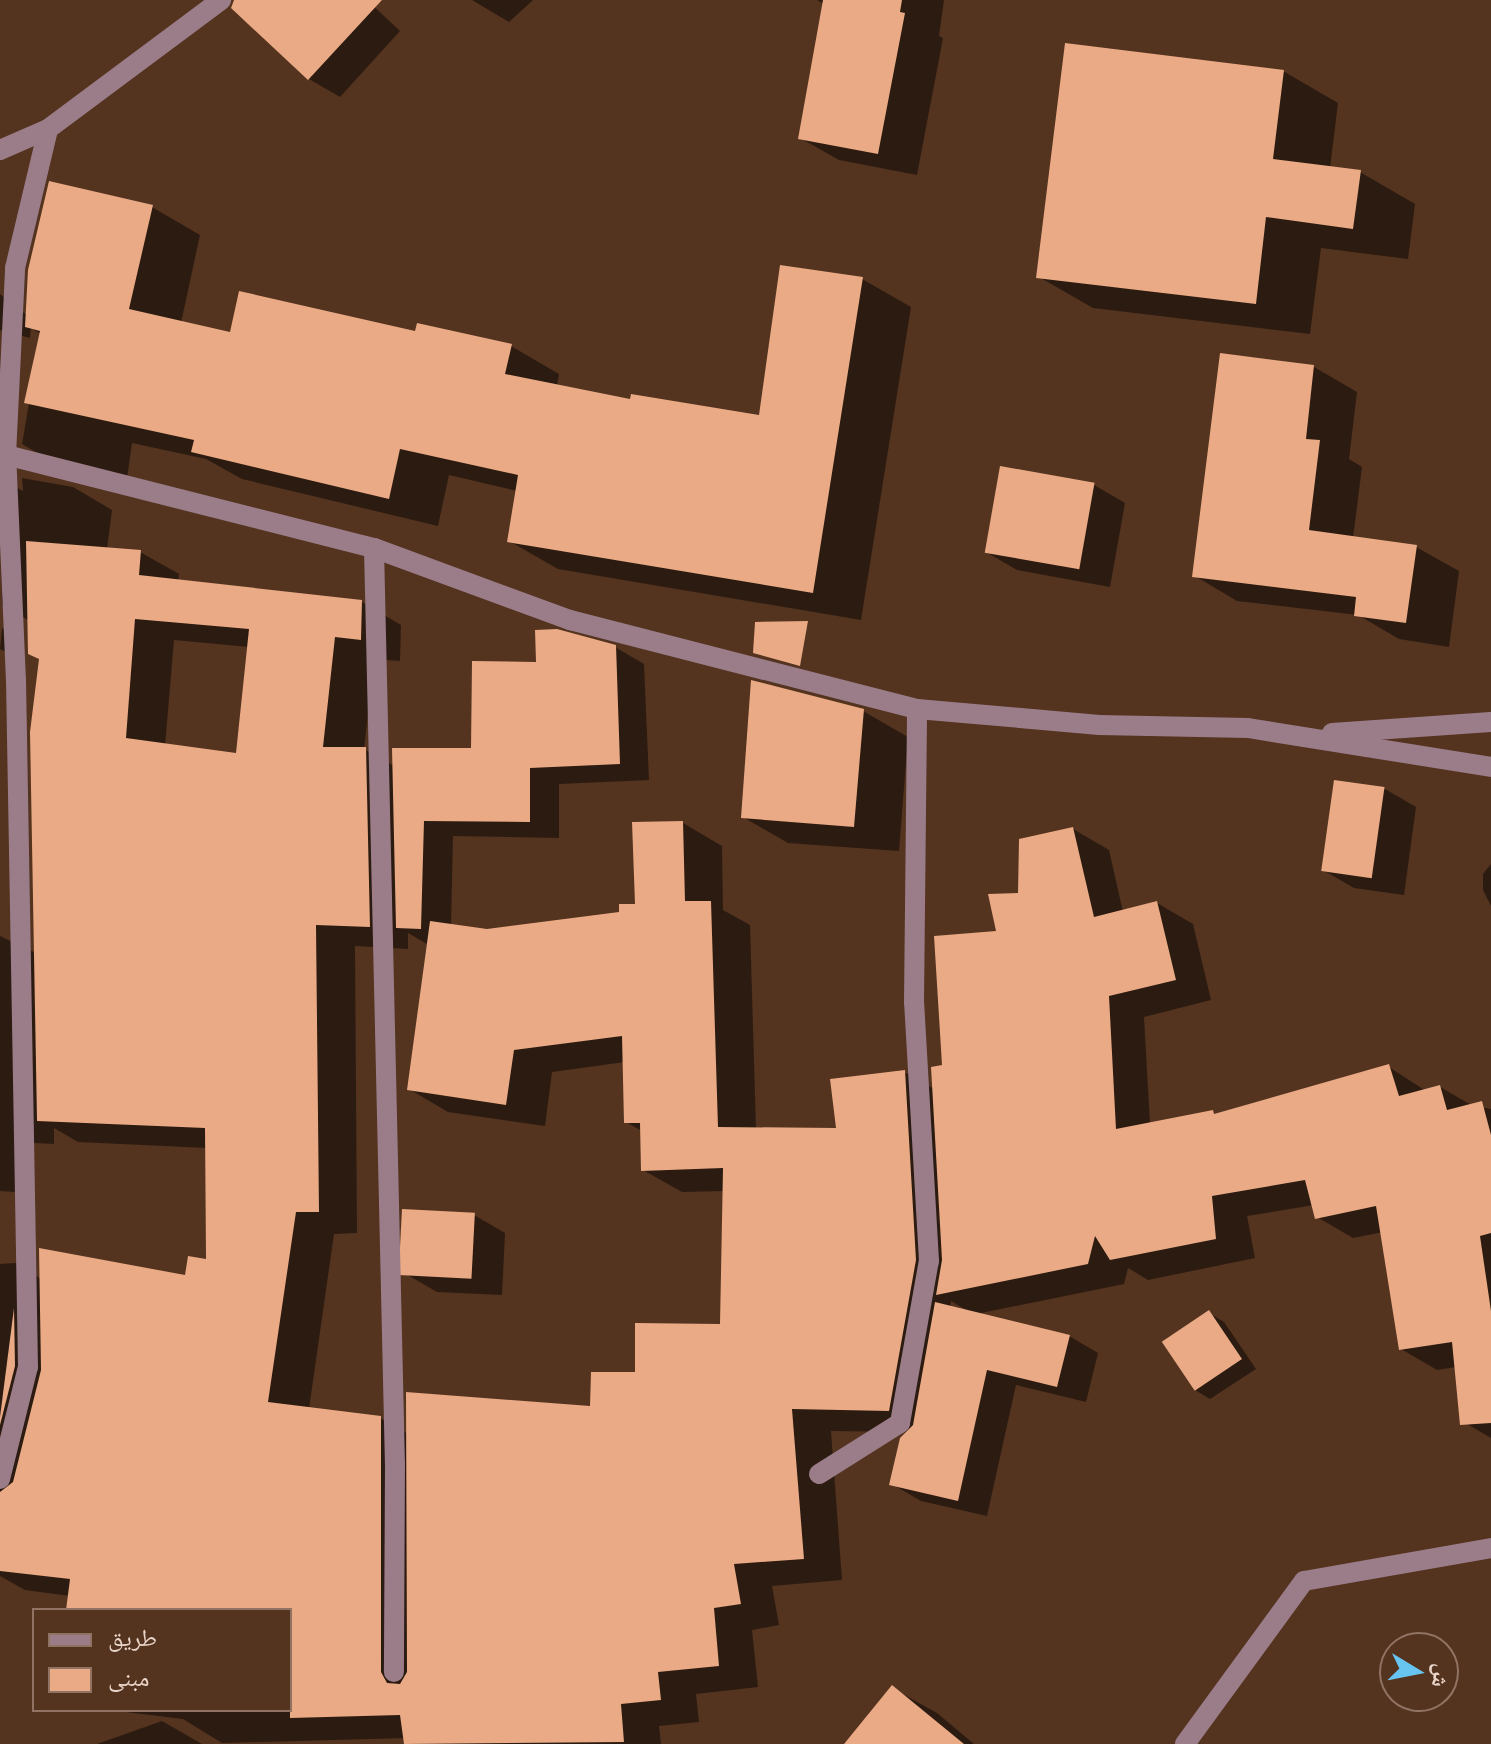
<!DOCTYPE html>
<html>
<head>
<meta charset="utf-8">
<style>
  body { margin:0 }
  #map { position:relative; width:1491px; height:1744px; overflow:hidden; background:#54331f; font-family:Bitter,"Noto Naskh Arabic",serif }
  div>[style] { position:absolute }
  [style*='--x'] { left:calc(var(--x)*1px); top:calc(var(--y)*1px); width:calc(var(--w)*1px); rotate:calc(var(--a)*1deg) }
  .shadow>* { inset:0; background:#0007 }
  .building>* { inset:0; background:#e9aa85; transform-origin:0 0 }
  .minor>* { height:20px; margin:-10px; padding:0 10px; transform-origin:10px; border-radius:10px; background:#9b7d8a }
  span { translate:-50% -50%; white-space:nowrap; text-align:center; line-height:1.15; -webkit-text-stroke:8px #54331f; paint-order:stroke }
  .legend { position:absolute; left:32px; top:1608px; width:260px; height:104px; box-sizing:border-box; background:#54331f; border:2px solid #907363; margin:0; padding:10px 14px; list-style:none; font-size:24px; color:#e9d4c8 }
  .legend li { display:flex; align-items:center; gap:16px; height:40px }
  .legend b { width:40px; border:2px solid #907363 }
  .north { position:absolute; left:1379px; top:1632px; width:80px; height:80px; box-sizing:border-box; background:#54331f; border:2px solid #907363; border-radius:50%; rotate:100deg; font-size:22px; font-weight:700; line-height:32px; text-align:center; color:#e9d4c8 }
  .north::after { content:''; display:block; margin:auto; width:28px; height:36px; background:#68c4f0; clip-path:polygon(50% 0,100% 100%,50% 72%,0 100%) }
</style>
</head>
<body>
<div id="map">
  <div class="shadow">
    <i style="clip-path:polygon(269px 0,367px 0,400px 31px,340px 97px,309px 79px,249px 22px)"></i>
    <i style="clip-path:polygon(472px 0,533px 0,509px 22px)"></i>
    <i style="clip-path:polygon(817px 0,944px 0,939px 36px,943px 38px,917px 175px,839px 160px,800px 138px,824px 4px)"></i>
    <i style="clip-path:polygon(1283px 71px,1338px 103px,1330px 168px,1360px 172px,1415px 204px,1408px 259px,1321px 248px,1310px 334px,1093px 308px,1039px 277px)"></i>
    <i style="clip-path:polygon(152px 207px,200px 235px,181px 323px,232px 334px,416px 334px,511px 346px,559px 374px,557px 386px,631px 401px,760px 418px,862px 279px,911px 307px,861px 620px,558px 569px,509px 541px,517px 491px,449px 475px,438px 526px,242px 479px,206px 459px,132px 443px,126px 486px,70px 472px,22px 444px,41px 334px,31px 328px,30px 338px,0 330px,0 294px,28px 316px)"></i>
    <i style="clip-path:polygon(1314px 367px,1357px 392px,1349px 459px,1362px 467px,1353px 538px,1416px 547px,1459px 571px,1449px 647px,1399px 639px,1358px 615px,1237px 601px,1195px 576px)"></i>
    <i style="clip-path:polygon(evenodd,0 478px,23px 491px,22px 478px,73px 487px,112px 510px,107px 549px,140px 552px,179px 574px,178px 581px,362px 602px,401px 625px,400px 661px,374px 659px,364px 749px,394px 766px,473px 750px,538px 664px,615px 647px,644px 664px,649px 780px,559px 784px,559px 838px,453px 836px,451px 926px,487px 931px,621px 914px,637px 906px,683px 823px,722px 846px,723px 910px,750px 925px,756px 1129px,838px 1130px,904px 1072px,934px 1089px,1020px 895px,1073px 829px,1109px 850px,1123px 912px,1157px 903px,1193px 924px,1211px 1000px,1144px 1017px,1150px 1124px,1218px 1115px,1389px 1067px,1426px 1091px,1440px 1087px,1473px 1106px,1491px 1109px,1491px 1438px,1462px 1421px,1456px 1367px,1437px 1370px,1401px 1349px,1383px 1232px,1353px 1238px,1317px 1217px,1314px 1205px,1247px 1216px,1255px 1258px,1148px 1280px,1128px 1268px,1124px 1284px,976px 1314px,1069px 1336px,1098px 1353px,1086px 1402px,1016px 1385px,987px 1516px,921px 1501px,892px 1484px,909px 1432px,831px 1431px,842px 1580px,772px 1586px,779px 1625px,752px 1630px,758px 1687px,696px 1694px,699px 1722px,659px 1726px,661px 1744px,406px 1744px,406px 1738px,222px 1743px,183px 1719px,109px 1710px,290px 1710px,290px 1610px,68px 1610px,70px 1596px,25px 1590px,0 1576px,0 1264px,15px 1263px,41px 1279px,187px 1277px,208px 1261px,207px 1148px,78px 1142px,54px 1128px,54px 1144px,16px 1142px,15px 1192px,0 1191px,0 936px,36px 953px,41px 660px,28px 620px,2px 605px,0 478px,174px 640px,249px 647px,237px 756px,165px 746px,174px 640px,0 478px,408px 933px,427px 944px,409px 1089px,448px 1112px,545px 1126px,552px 1072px,625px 1062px,626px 1122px,642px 1131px,643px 1170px,682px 1192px,725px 1191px,722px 1327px,637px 1374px,592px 1408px,408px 1434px,380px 1418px,309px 1409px,334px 1234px,357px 1233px,355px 946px,408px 949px,408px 933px,0 478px,951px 1301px,968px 1311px,950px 1308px,951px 1301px)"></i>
    <i style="clip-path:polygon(1094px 485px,1125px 503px,1110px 587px,1017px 570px,986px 552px)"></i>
    <i style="clip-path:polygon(2px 628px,15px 635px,14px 656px,0 649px)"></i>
    <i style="clip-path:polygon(863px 711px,908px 737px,899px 851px,788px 843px,743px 817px)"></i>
    <i style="clip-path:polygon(1385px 789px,1416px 807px,1404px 895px,1354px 888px,1323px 870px)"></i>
    <i style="clip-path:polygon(1491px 864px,1491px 906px,1483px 890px,1483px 874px)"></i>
    <i style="clip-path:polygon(474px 1215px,505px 1233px,502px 1295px,437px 1292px,406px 1274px)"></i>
    <i style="clip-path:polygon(1209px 1313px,1224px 1322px,1256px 1369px,1210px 1399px,1195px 1390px)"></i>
    <i style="clip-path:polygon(892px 1688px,937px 1713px,974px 1744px,847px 1744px)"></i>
    <i style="clip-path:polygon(162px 1721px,202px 1744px,97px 1744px)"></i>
  </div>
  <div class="building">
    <i style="clip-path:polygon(234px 0,382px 0,308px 80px,231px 8px)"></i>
    <i style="clip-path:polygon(823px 0,902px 0,900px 12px,905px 13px,878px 154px,798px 139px)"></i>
    <i style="clip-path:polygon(1065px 43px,1284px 70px,1273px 159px,1361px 170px,1353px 229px,1266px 217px,1256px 304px,1036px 278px)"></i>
    <i style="clip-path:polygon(49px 181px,153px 205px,129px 309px,230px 332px,239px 291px,415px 331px,417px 323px,512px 344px,505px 374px,630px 399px,631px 394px,759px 415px,780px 265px,863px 277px,813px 593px,507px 542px,518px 475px,400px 449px,389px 499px,191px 452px,194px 440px,24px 403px,40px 331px,25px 327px,28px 270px)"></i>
    <i style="clip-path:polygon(1220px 353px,1314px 365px,1306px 439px,1320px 440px,1309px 530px,1417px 545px,1406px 623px,1354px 616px,1356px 597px,1192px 577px)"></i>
    <i style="left:1000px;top:466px;width:96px;height:88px;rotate:10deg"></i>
    <i style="clip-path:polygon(evenodd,26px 541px,141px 550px,139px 575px,362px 600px,361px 640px,335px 637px,323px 747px,366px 747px,370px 927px,316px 925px,319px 1212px,296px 1212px,268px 1402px,381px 1416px,381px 1672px,387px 1683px,400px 1684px,407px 1672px,406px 1392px,590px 1406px,591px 1372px,635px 1372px,635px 1323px,720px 1324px,723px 1168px,641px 1171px,640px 1123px,624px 1123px,622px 1036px,514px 1050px,506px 1105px,407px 1090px,430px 921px,487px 929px,619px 912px,619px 904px,635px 904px,632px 822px,683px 821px,685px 901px,711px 901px,718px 1127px,836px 1128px,830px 1079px,905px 1070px,916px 1260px,889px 1411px,792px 1409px,804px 1559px,734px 1564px,741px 1604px,714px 1608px,719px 1666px,658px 1672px,661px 1700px,621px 1704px,624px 1742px,404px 1744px,400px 1715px,290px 1718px,290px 1610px,66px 1610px,70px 1579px,0 1571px,0 1492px,13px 1482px,41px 1370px,39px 1248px,185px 1275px,188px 1256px,206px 1259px,205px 1128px,37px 1121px,30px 732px,39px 659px,28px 654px,26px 541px,135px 619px,249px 629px,236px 753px,126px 738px,135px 619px)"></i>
    <i style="clip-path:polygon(808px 621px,800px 666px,753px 653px,755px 622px)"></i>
    <i style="clip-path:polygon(557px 629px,616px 645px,620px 764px,530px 768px,530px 822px,424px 821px,421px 929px,396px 928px,392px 748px,471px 748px,472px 661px,536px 662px,535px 630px)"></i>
    <i style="clip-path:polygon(751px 680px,864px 709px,854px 827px,741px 818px)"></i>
    <i style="left:1334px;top:780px;width:51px;height:92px;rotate:8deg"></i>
    <i style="clip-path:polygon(1073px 827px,1094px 917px,1157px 901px,1176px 980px,1109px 996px,1116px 1129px,1213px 1110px,1214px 1114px,1389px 1064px,1399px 1096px,1440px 1085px,1447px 1110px,1482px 1101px,1491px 1135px,1491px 1233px,1480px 1236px,1491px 1311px,1491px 1423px,1460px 1425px,1452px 1342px,1399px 1350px,1376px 1206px,1315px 1219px,1305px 1180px,1212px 1196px,1216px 1239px,1110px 1260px,1095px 1236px,1088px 1264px,936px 1295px,942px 1260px,931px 1067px,942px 1065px,934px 936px,996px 931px,988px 894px,1018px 893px,1019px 839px)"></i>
    <i style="left:402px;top:1209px;width:73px;height:66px;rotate:3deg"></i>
    <i style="clip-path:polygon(935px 1302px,1070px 1335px,1057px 1387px,987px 1370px,958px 1501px,889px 1485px,900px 1438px,913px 1425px)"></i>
    <i style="clip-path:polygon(14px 1308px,15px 1366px,0 1425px,0 1417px)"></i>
    <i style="left:1209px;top:1310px;width:59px;height:57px;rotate:56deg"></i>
    <i style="clip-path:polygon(892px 1685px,964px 1744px,844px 1744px)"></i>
  </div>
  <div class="minor">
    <i style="--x:0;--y:150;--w:52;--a:-23.6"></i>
    <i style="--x:6;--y:455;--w:380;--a:14.2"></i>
    <i style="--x:374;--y:548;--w:209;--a:20.2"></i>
    <i style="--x:570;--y:620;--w:358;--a:14.4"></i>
    <i style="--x:917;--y:709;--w:183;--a:5"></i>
    <i style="--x:1099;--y:725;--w:149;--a:1.2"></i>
    <i style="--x:1248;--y:728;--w:246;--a:9.1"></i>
    <i style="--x:374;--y:548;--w:916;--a:88.69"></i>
    <i style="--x:395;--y:1464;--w:208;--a:90.3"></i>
    <i style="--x:1332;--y:733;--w:159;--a:-4"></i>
    <i style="--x:819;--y:1474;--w:96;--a:-32.2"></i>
    <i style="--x:900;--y:1423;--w:165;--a:-79.9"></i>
    <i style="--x:929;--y:1261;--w:259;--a:-93.3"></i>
    <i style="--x:914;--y:1002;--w:293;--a:-89.4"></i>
    <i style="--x:0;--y:1479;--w:115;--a:-76"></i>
    <i style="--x:28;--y:1367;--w:686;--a:-91"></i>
    <i style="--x:16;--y:681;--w:226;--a:-92.5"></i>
    <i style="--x:6;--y:455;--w:187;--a:-87.2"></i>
    <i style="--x:15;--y:268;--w:143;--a:-76.6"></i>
    <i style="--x:48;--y:129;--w:216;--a:-36.7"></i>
    <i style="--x:1185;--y:1744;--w:202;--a:-53.9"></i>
    <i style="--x:1304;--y:1581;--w:190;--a:-10"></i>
  </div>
  <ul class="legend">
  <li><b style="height:10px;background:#9b7d8a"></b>طريق</li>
  <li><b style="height:22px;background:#e9aa85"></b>مبنى</li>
  </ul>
  <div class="north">ش</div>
</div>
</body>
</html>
